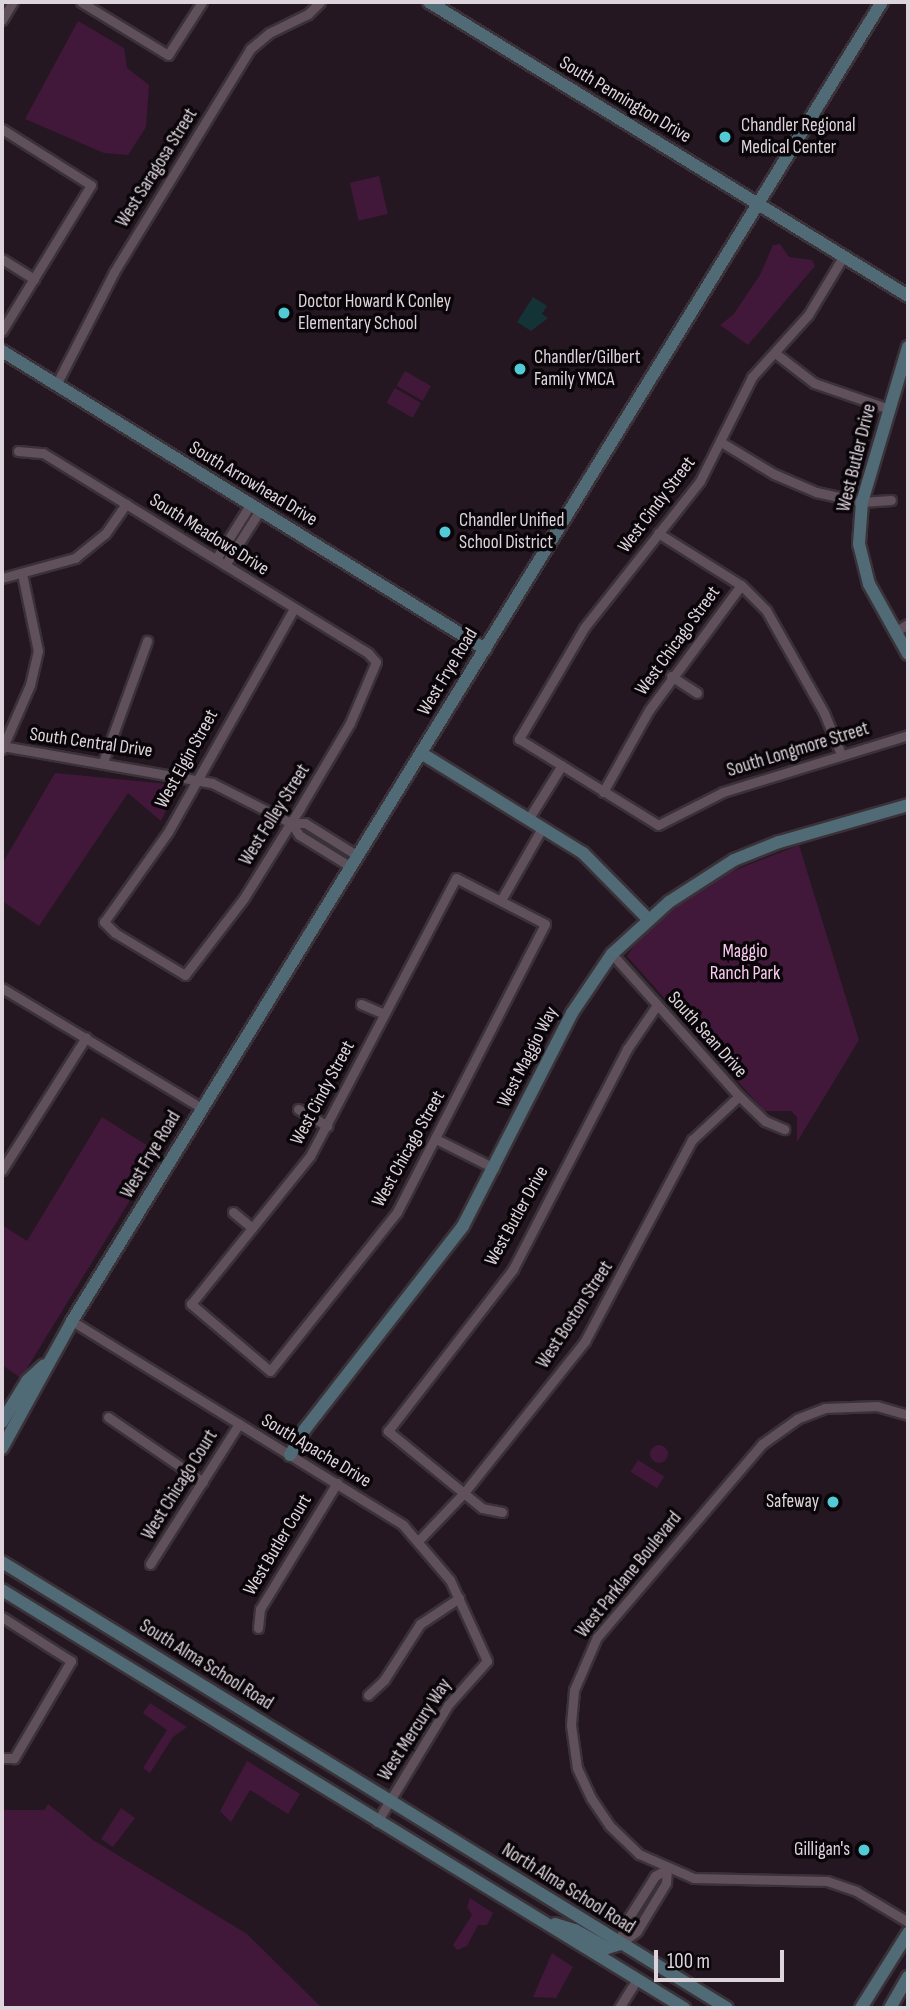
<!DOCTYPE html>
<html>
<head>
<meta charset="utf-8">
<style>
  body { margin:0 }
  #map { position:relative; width:910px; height:2010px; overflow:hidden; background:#241721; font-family:"Sofia Sans Condensed",sans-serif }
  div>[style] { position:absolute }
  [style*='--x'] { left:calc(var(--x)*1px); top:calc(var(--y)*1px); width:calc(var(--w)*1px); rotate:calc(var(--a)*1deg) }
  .green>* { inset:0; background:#411839; transform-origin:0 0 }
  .round { border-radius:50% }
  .water>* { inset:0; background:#143336 }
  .roads { filter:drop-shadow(2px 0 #3a3238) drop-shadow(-2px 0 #3a3238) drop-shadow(0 2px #3a3238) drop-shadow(0 -2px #3a3238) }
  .street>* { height:9px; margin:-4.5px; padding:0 4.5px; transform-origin:4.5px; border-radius:4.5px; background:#5f505b }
  .secondary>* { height:12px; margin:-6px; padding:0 6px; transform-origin:6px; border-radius:6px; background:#506b76 }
  .dots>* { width:19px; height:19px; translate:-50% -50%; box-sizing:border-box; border:4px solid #090508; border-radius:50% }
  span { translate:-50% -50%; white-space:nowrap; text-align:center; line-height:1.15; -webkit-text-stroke:7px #090508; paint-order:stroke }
  .street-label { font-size:19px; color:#ded5dc }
  .poi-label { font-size:19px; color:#ded5dc }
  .left { translate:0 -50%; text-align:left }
  .right { translate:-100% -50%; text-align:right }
  .park-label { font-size:19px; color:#fbcaef }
  .frame { position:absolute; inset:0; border:4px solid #ded5dc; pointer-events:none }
  .scale { position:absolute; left:654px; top:1950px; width:130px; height:32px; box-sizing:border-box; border:4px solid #ded5dc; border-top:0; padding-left:9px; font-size:21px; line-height:24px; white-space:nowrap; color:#ded5dc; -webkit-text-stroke:5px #090508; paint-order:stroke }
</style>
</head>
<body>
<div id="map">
  <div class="green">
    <i style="clip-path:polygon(78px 21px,124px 48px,127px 68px,149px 85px,146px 127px,128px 155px,104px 153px,25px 119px)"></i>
    <i style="left:379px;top:176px;width:39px;height:30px;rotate:77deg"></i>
    <i style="clip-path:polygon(780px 244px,789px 257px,812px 260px,815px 266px,748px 345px,720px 325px,733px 315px,760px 275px,773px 245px)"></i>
    <i style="left:405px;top:371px;width:30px;height:17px;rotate:30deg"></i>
    <i style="left:395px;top:388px;width:30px;height:17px;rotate:30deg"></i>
    <i style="clip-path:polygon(55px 773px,178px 785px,161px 821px,128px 793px,39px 926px,2px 901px,2px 864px)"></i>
    <i style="clip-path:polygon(799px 845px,859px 1040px,797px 1142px,797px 1117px,791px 1111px,764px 1111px,627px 956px,637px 941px,686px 899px,730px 872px)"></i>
    <i style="clip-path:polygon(102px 1117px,159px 1153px,21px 1378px,2px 1365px,2px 1225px,27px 1241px)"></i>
    <i class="round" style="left:650px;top:1445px;width:18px;height:18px"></i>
    <i style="left:638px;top:1460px;width:31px;height:14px;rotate:32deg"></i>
    <i style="clip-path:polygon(150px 1703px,187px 1727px,173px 1737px,150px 1773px,143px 1768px,167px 1730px,143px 1713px)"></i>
    <i style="clip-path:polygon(247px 1761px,300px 1794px,288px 1814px,250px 1790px,231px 1822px,220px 1811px)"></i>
    <i style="clip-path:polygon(48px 1804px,93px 1840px,247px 1934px,322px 2008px,2px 2008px,2px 1810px,44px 1810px)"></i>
    <i style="clip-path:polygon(121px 1808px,135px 1818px,113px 1847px,101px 1839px)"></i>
    <i style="clip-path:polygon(470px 1898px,493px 1913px,487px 1925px,478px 1925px,467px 1946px,457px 1950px,453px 1945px,472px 1915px,467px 1907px)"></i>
    <i style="clip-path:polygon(552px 1953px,573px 1967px,556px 1998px,533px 1997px)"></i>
  </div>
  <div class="water">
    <i style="clip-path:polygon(533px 297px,547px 306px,542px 314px,548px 318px,531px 331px,517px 322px)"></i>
  </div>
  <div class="roads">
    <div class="street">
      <i style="--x:81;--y:2;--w:102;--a:31.3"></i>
      <i style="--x:168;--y:55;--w:63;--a:-57.3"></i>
      <i style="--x:2;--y:20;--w:21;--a:-59"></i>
      <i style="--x:2;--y:129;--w:105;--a:32.2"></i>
      <i style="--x:91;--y:185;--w:171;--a:121.4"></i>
      <i style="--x:843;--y:257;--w:68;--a:121.1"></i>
      <i style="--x:808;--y:315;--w:84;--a:132.1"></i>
      <i style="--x:752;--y:377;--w:116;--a:116.6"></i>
      <i style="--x:700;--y:481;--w:187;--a:128.3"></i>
      <i style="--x:584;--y:628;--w:129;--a:120.4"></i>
      <i style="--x:519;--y:739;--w:163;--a:31.7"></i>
      <i style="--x:658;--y:825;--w:73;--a:-26.9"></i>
      <i style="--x:723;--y:792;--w:194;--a:-17.1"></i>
      <i style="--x:2;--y:259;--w:38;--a:32"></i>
      <i style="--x:775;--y:353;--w:49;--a:37.6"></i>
      <i style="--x:814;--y:383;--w:79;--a:19.1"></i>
      <i style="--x:57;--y:383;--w:125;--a:-62.8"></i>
      <i style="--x:114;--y:272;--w:261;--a:-58.6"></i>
      <i style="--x:250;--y:49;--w:25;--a:-40"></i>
      <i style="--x:269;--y:33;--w:43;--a:-26"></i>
      <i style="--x:308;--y:14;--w:17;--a:-45"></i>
      <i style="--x:721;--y:442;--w:62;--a:31.1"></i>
      <i style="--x:774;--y:474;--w:46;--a:23.2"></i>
      <i style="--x:816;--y:492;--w:47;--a:12.3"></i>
      <i style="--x:862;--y:502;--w:29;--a:-4"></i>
      <i style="--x:18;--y:451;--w:25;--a:5"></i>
      <i style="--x:43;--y:453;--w:382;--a:31.6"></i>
      <i style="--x:368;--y:653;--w:12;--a:48"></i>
      <i style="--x:376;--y:662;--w:66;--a:113.1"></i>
      <i style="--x:350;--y:723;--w:99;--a:120.5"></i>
      <i style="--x:300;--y:808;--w:106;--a:121.9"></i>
      <i style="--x:244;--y:898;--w:97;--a:127.5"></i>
      <i style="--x:185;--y:975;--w:82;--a:-149"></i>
      <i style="--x:115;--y:933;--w:16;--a:-135"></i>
      <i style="--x:104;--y:922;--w:110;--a:-54.6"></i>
      <i style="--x:168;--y:832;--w:257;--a:-60.6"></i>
      <i style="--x:658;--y:533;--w:98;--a:32.1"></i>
      <i style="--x:741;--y:585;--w:35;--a:45"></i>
      <i style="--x:766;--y:610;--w:118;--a:60.6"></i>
      <i style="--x:824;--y:713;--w:44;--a:67.5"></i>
      <i style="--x:216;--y:559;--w:64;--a:-57.8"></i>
      <i style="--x:225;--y:565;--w:65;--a:-57.5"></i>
      <i style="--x:2;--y:578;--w:76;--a:-15.3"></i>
      <i style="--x:75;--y:558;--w:38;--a:-39"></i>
      <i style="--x:105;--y:534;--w:37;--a:-55"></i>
      <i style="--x:896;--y:631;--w:14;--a:-30"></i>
      <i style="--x:671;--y:676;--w:31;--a:33"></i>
      <i style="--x:2;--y:746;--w:213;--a:10"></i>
      <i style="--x:212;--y:783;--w:89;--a:26.9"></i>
      <i style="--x:291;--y:823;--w:14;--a:0"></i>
      <i style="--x:305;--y:823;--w:62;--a:31.9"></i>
      <i style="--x:2;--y:749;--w:70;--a:-66.4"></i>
      <i style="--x:30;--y:685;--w:35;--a:-77"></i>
      <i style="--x:38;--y:651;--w:79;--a:-101.7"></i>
      <i style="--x:103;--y:762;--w:129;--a:-70"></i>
      <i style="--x:603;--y:792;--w:94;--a:-60.7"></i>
      <i style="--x:649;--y:710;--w:155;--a:-53.6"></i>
      <i style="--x:529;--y:818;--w:62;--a:-58.1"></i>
      <i style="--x:291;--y:823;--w:14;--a:56"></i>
      <i style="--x:299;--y:835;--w:61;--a:31.6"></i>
      <i style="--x:456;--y:878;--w:100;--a:27.3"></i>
      <i style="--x:545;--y:924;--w:324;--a:117.2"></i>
      <i style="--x:397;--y:1212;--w:203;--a:128.6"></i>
      <i style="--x:270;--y:1371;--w:104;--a:-139.7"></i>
      <i style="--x:191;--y:1304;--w:190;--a:-51.2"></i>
      <i style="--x:310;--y:1156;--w:314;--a:-62.3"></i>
      <i style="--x:501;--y:900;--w:83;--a:-60.3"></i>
      <i style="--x:612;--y:954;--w:191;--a:48.2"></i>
      <i style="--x:739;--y:1096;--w:36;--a:44"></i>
      <i style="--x:765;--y:1121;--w:21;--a:23"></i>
      <i style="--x:2;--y:988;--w:233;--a:31"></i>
      <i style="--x:361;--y:1004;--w:25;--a:23"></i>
      <i style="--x:298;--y:1109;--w:34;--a:30"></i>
      <i style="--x:436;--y:1139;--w:65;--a:26.6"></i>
      <i style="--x:2;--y:1170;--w:157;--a:-57.7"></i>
      <i style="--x:233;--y:1212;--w:25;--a:40"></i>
      <i style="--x:72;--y:1321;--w:389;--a:31.6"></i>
      <i style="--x:403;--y:1525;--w:72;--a:49.5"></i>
      <i style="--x:450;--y:1580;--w:89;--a:65.4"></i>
      <i style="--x:487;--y:1661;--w:59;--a:131.6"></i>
      <i style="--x:448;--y:1705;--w:137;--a:121.3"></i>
      <i style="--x:908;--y:1415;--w:32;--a:-164"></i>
      <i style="--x:877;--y:1406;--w:52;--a:177.8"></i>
      <i style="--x:825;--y:1408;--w:30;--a:159"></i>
      <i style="--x:797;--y:1419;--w:43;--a:144.5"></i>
      <i style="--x:762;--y:1444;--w:254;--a:130.5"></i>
      <i style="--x:597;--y:1637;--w:58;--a:113.5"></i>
      <i style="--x:574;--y:1690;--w:35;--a:95"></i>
      <i style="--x:571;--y:1725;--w:43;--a:82.1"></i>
      <i style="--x:577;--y:1768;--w:33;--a:65"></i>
      <i style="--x:591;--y:1798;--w:32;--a:56"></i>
      <i style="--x:609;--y:1825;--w:42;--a:44"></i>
      <i style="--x:639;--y:1854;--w:60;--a:23.6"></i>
      <i style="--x:694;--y:1878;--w:133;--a:1.3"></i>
      <i style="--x:827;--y:1881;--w:31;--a:19"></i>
      <i style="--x:856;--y:1891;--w:61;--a:30.8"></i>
      <i style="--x:108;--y:1417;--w:115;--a:34.4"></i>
      <i style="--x:502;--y:1512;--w:20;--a:-169"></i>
      <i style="--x:482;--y:1508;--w:122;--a:-140.7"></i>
      <i style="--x:388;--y:1431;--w:205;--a:-52.3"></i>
      <i style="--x:513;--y:1269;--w:248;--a:-62.6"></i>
      <i style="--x:627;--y:1049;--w:53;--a:-55.7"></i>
      <i style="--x:419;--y:1540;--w:64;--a:-46.3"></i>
      <i style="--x:463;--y:1494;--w:196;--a:-51.4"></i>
      <i style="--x:585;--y:1341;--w:228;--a:-62"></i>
      <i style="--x:692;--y:1140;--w:64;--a:-43.1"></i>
      <i style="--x:150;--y:1564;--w:166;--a:-57.6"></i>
      <i style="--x:2;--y:1617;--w:82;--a:32.5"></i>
      <i style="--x:71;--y:1661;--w:113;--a:120.4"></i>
      <i style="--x:14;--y:1758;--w:12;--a:180"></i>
      <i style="--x:258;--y:1628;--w:19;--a:-84"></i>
      <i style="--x:260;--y:1609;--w:148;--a:-58.6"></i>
      <i style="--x:368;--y:1695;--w:22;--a:-43"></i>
      <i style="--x:384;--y:1680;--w:67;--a:-57.3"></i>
      <i style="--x:420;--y:1624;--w:47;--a:-33.7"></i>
      <i style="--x:620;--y:1944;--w:19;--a:-78"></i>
      <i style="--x:624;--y:1925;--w:58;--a:-57.7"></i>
      <i style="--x:655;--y:1876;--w:14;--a:-30"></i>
      <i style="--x:620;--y:1944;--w:21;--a:-37"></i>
      <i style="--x:637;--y:1931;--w:56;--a:-58.9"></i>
      <i style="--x:666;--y:1883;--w:14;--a:-86"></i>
      <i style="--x:619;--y:2008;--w:34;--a:-58"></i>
    </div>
    <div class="secondary">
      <i style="--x:429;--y:2;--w:562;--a:31.54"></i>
      <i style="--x:908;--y:347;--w:162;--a:106.5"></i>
      <i style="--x:862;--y:502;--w:42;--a:94.1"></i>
      <i style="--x:859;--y:544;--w:41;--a:76"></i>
      <i style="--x:869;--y:584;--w:80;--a:60.9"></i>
      <i style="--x:2;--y:351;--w:568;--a:31.67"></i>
      <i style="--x:421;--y:753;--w:190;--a:31.7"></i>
      <i style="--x:583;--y:853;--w:93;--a:45.4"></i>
      <i style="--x:2;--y:1422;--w:48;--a:-58.6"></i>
      <i style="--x:27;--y:1381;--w:23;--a:-43"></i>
      <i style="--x:2;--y:1448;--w:145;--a:-61.1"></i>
      <i style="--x:72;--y:1321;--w:1548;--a:-58.45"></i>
      <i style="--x:290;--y:1455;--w:30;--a:-60"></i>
      <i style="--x:305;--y:1429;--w:257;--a:-52.1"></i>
      <i style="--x:463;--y:1226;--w:239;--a:-62.9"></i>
      <i style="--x:572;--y:1013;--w:71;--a:-55.9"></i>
      <i style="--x:612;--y:954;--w:77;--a:-42.4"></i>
      <i style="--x:669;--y:902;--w:77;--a:-32.9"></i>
      <i style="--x:734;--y:860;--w:48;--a:-21.8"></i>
      <i style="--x:779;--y:842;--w:134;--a:-16"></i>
      <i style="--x:2;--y:1562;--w:851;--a:31.6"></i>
      <i style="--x:2;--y:1590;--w:800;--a:31.5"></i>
      <i style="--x:555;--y:1924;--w:21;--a:17"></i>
      <i style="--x:575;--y:1930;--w:37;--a:29"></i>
      <i style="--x:607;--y:1948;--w:14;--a:-17"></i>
      <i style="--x:861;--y:2008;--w:89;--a:-57.9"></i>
      <i style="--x:890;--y:2008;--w:36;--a:-60"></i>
    </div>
  </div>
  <div class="dots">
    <i style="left:725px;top:137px;background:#52cbd7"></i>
    <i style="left:284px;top:313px;background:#52cbd7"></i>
    <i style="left:520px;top:369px;background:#52cbd7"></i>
    <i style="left:445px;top:532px;background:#52cbd7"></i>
    <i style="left:833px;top:1502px;background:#52cbd7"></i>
    <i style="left:864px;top:1850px;background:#52cbd7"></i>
  </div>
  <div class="street-label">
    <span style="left:625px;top:100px;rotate:31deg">South Pennington Drive</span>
    <span style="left:157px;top:168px;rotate:-58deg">West Saragosa Street</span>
    <span style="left:857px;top:458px;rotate:-76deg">West Butler Drive</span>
    <span style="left:253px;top:484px;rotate:31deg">South Arrowhead Drive</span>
    <span style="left:657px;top:505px;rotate:-53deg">West Cindy Street</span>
    <span style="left:209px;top:535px;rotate:32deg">South Meadows Drive</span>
    <span style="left:678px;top:641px;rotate:-54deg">West Chicago Street</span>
    <span style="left:448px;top:672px;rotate:-59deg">West Frye Road</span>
    <span style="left:91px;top:743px;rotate:8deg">South Central Drive</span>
    <span style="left:798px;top:750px;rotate:-17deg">South Longmore Street</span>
    <span style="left:187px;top:759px;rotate:-61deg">West Elgin Street</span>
    <span style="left:275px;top:815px;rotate:-58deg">West Folley Street</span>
    <span style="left:707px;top:1035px;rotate:48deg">South Sean Drive</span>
    <span style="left:528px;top:1057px;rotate:-63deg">West Maggio Way</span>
    <span style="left:323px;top:1093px;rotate:-62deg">West Cindy Street</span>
    <span style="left:409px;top:1149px;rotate:-61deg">West Chicago Street</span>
    <span style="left:151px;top:1155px;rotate:-59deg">West Frye Road</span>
    <span style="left:517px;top:1216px;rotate:-61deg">West Butler Drive</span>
    <span style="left:575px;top:1315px;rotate:-57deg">West Boston Street</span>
    <span style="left:316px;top:1451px;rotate:31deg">South Apache Drive</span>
    <span style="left:180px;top:1485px;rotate:-58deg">West Chicago Court</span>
    <span style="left:278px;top:1545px;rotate:-59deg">West Butler Court</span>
    <span style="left:629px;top:1575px;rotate:-51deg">West Parklane Boulevard</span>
    <span style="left:206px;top:1665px;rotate:32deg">South Alma School Road</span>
    <span style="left:415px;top:1730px;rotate:-57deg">West Mercury Way</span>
    <span style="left:568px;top:1889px;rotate:32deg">North Alma School Road</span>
  </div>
  <div class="poi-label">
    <span class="left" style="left:741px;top:137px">Chandler Regional<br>Medical Center</span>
    <span class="left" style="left:298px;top:313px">Doctor Howard K Conley<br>Elementary School</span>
    <span class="left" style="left:534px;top:369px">Chandler/Gilbert<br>Family YMCA</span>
    <span class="left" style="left:459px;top:532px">Chandler Unified<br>School District</span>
    <span class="right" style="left:819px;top:1502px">Safeway</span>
    <span class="right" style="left:850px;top:1850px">Gilligan's</span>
  </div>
  <div class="park-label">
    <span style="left:745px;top:963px">Maggio<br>Ranch Park</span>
  </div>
  <div class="frame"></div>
  <div class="scale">100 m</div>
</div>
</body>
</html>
